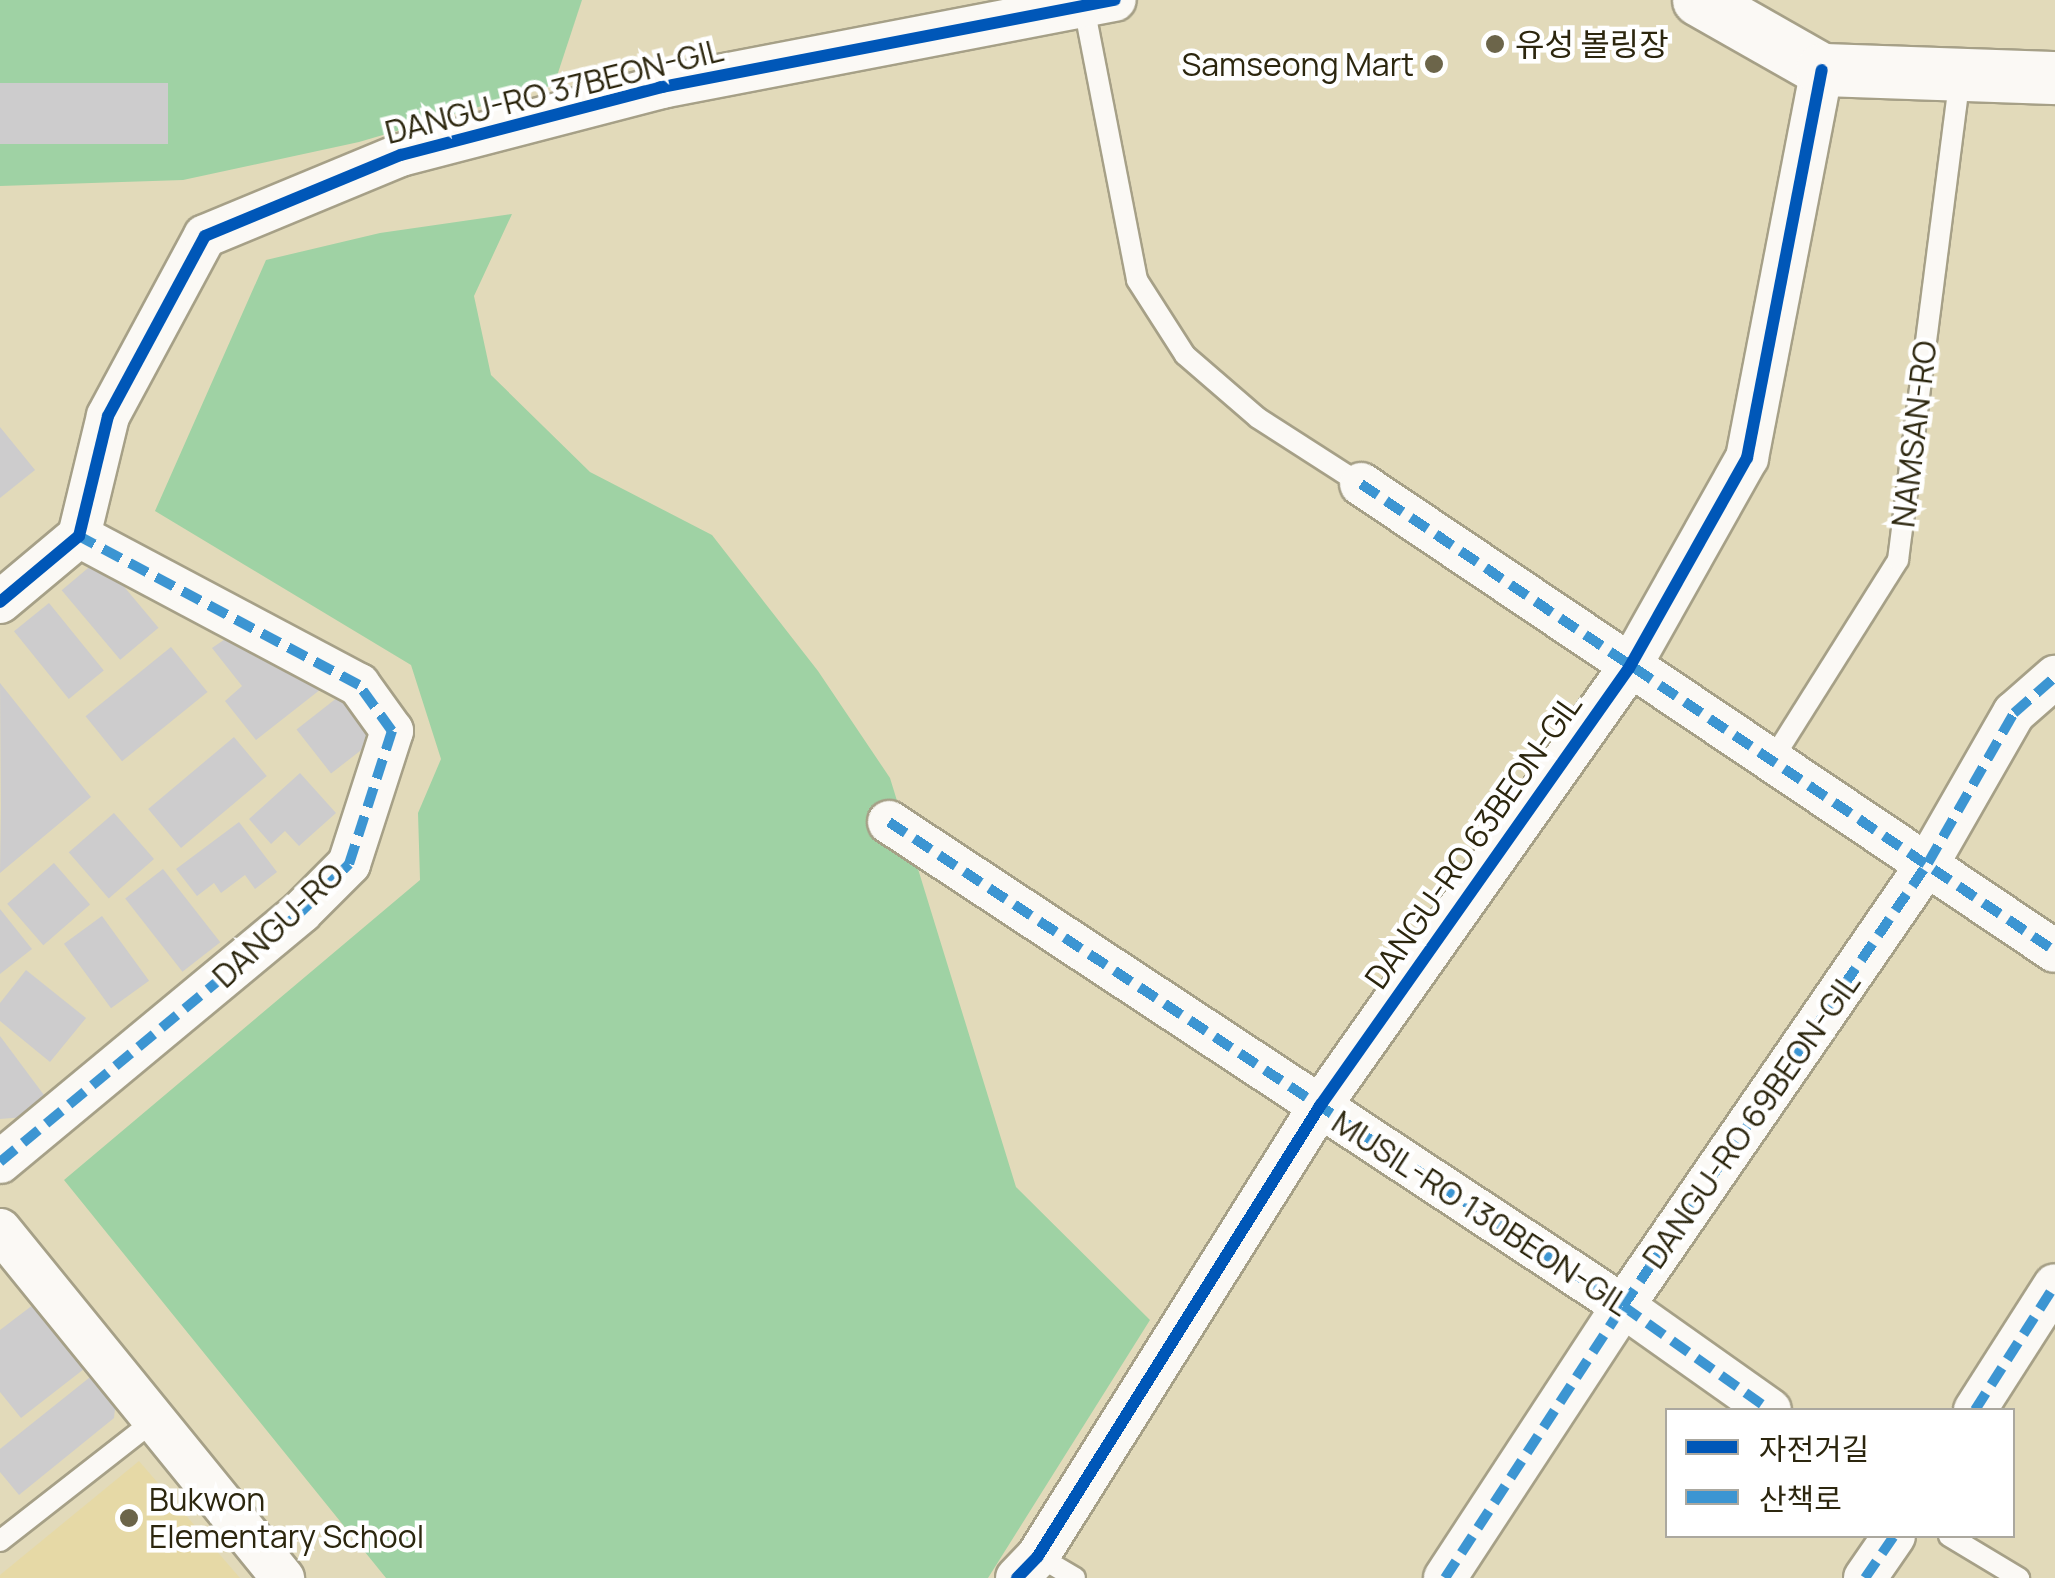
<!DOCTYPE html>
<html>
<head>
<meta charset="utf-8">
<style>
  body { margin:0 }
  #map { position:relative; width:2055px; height:1578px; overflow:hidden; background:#e2daba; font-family:Manrope,"Noto Sans KR",sans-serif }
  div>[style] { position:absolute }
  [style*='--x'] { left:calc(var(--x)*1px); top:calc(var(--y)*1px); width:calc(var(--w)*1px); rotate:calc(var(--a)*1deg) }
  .built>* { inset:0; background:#e6d9a6 }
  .green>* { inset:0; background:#9fd2a4 }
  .building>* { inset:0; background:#cdcccd; transform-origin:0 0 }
  .roads { filter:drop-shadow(2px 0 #a6a087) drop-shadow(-2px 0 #a6a087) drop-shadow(0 2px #a6a087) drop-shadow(0 -2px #a6a087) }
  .service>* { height:20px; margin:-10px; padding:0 10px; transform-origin:10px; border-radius:10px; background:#fbf9f5 }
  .minor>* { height:42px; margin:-21px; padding:0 21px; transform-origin:21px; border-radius:21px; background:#fbf9f5 }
  .tertiary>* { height:52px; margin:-26px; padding:0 26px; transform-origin:26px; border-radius:26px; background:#fbf9f5 }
  .quiet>* { height:10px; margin-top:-5px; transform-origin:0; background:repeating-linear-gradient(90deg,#3c95d2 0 20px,transparent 0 30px) }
  .cycleway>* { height:12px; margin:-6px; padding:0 6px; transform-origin:6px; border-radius:6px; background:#0057b8 }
  .dots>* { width:28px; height:28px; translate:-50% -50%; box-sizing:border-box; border:5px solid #fff; border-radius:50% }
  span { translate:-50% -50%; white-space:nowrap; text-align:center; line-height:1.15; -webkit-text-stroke:9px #fff; paint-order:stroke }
  .poi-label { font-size:32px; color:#2c260e }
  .left { translate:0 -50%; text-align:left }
  .right { translate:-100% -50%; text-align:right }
  .street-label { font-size:32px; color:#2c260e }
  .legend { position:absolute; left:1665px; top:1408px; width:350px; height:130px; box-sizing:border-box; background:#fff; border:2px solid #aba89f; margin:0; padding:12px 18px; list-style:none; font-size:30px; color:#2c260e }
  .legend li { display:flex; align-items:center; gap:20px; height:50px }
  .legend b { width:50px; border:2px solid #aba89f }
</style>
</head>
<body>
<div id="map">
  <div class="built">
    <i style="clip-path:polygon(139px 1461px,240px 1578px,0 1578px,0 1575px)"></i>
  </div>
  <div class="green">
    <i style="clip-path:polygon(0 0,582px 0,554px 85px,359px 142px,183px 180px,0 186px)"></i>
    <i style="clip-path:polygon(512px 214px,474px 296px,491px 375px,590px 472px,712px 535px,818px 671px,890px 778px,1016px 1187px,1150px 1320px,988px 1578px,386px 1578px,64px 1180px,420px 880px,418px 813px,441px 759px,411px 665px,155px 511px,266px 260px,380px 233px)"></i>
  </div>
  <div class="building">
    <i style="left:0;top:83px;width:168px;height:61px"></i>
    <i style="clip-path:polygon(0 427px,35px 470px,0 498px)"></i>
    <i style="left:100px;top:558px;width:91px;height:50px;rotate:50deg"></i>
    <i style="left:49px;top:603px;width:87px;height:45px;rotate:51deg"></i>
    <i style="clip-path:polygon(234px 633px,321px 689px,256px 740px,225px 701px,242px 686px,212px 648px)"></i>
    <i style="left:171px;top:647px;width:58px;height:110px;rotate:51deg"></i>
    <i style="clip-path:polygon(0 683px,91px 797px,0 873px,1px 807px)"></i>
    <i style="left:347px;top:690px;width:56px;height:64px;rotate:52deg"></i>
    <i style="left:234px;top:737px;width:51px;height:112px;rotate:50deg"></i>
    <i style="clip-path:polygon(300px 773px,336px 813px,299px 846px,285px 831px,271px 844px,249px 819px)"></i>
    <i style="left:114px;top:813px;width:61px;height:60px;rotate:49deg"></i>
    <i style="clip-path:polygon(239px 822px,277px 872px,255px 889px,245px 875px,221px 893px,214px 883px,197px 896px,176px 869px)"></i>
    <i style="left:54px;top:863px;width:55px;height:62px;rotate:49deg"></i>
    <i style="left:163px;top:869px;width:93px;height:48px;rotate:52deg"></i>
    <i style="clip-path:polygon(0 909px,32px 949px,0 974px)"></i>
    <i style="left:102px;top:916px;width:80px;height:47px;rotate:54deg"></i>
    <i style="clip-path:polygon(26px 970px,86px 1018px,50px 1062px,0 1021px,0 1003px)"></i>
    <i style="clip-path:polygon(0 1036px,44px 1095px,25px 1117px,0 1119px)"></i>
    <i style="clip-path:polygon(42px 1298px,93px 1362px,21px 1418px,0 1392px,0 1330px)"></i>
    <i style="clip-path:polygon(104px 1366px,118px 1382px,114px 1418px,19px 1495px,0 1472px,0 1449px)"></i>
  </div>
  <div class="roads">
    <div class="service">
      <i style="--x:1084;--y:7;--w:278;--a:79"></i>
      <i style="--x:1137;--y:280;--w:89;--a:57.4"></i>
      <i style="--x:1185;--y:355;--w:96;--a:40.8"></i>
      <i style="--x:1258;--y:418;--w:122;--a:32.7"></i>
      <i style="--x:1774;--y:757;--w:233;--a:-57.8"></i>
      <i style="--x:1898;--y:560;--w:487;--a:-82.7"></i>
      <i style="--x:1949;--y:1536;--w:82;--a:31"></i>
      <i style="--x:0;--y:1541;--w:197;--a:-38"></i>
      <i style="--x:1038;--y:1556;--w:43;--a:30.7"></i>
    </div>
    <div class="minor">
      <i style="--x:1361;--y:484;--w:836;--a:33.94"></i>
      <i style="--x:0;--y:602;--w:103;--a:-39.9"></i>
      <i style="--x:79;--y:536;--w:123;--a:-76.4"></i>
      <i style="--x:108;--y:416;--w:204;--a:-61.7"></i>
      <i style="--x:205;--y:236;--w:212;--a:-22.5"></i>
      <i style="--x:401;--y:155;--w:270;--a:-14.6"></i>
      <i style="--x:662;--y:87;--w:461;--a:-10.9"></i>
      <i style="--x:889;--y:822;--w:879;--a:33.4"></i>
      <i style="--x:1623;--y:1306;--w:180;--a:35.3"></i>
      <i style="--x:0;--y:1162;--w:391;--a:-39.7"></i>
      <i style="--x:301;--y:912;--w:68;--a:-45"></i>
      <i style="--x:349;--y:864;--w:140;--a:-72.1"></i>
      <i style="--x:392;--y:731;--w:57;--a:-125.7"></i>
      <i style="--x:359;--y:685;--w:317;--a:-152"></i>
      <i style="--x:0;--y:1230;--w:449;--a:50.9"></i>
      <i style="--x:1975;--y:1410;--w:148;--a:-57.4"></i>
      <i style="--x:1017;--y:1578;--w:30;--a:-46"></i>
      <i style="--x:1038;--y:1556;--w:531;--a:-57.93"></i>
      <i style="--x:1320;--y:1106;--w:536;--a:-54.8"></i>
      <i style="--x:1629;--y:668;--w:241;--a:-60.7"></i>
      <i style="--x:1747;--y:458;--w:395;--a:-79.1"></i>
      <i style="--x:1445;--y:1578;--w:325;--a:-56.8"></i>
      <i style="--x:1623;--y:1306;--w:538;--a:-55.45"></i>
      <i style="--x:1928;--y:863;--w:173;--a:-60.2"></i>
      <i style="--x:2014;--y:713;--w:55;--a:-41.3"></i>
      <i style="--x:1865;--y:1578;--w:51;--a:-55.4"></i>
    </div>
    <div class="tertiary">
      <i style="--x:1699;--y:0;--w:142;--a:29.6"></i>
      <i style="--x:1822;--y:70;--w:233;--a:2"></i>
    </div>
  </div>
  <div class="quiet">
    <i style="--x:1361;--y:484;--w:836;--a:33.94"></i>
    <i style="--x:889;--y:822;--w:879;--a:33.4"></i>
    <i style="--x:1623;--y:1306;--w:180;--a:35.3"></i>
    <i style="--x:0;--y:1162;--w:391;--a:-39.7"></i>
    <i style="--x:301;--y:912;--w:68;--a:-45"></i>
    <i style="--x:349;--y:864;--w:140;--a:-72.1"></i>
    <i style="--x:392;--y:731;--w:57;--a:-125.7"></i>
    <i style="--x:359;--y:685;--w:317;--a:-152"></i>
    <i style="--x:1975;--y:1410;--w:148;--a:-57.4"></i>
    <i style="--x:1445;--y:1578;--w:325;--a:-56.8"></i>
    <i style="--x:1623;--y:1306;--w:538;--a:-55.45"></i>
    <i style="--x:1928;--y:863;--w:173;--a:-60.2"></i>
    <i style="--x:2014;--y:713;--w:55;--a:-41.3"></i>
    <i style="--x:1865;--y:1578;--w:51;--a:-55.4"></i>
  </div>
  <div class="cycleway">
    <i style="--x:0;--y:602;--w:103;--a:-39.9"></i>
    <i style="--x:79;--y:536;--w:123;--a:-76.4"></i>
    <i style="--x:108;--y:416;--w:204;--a:-61.7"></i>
    <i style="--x:205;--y:236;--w:212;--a:-22.5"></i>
    <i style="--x:401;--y:155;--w:270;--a:-14.6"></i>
    <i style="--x:662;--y:87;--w:461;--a:-10.9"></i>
    <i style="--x:1017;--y:1578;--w:30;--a:-46"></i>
    <i style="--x:1038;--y:1556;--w:531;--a:-57.93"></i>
    <i style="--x:1320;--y:1106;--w:536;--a:-54.8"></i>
    <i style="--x:1629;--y:668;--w:241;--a:-60.7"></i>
    <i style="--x:1747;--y:458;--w:395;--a:-79.1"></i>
  </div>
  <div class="dots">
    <i style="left:1495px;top:44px;background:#6c654a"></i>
    <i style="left:1434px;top:64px;background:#6c654a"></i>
    <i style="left:129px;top:1518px;background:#6c654a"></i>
  </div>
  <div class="poi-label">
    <span class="left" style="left:1515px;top:44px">유성 볼링장</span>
    <span class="right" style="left:1414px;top:64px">Samseong Mart</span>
    <span class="left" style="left:149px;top:1518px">Bukwon<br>Elementary School</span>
  </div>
  <div class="street-label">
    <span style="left:554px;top:91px;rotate:-14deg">DANGU-RO 37BEON-GIL</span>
    <span style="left:1914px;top:434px;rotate:-83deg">NAMSAN-RO</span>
    <span style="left:1473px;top:841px;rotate:-55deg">DANGU-RO 63BEON-GIL</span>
    <span style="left:278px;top:925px;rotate:-43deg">DANGU-RO</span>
    <span style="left:1751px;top:1120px;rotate:-55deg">DANGU-RO 69BEON-GIL</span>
    <span style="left:1481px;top:1213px;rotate:33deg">MUSIL-RO 130BEON-GIL</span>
  </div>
  <ul class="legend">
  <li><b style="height:12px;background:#0057b8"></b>자전거길</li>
  <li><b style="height:12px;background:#3c95d2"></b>산책로</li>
  </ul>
</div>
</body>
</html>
